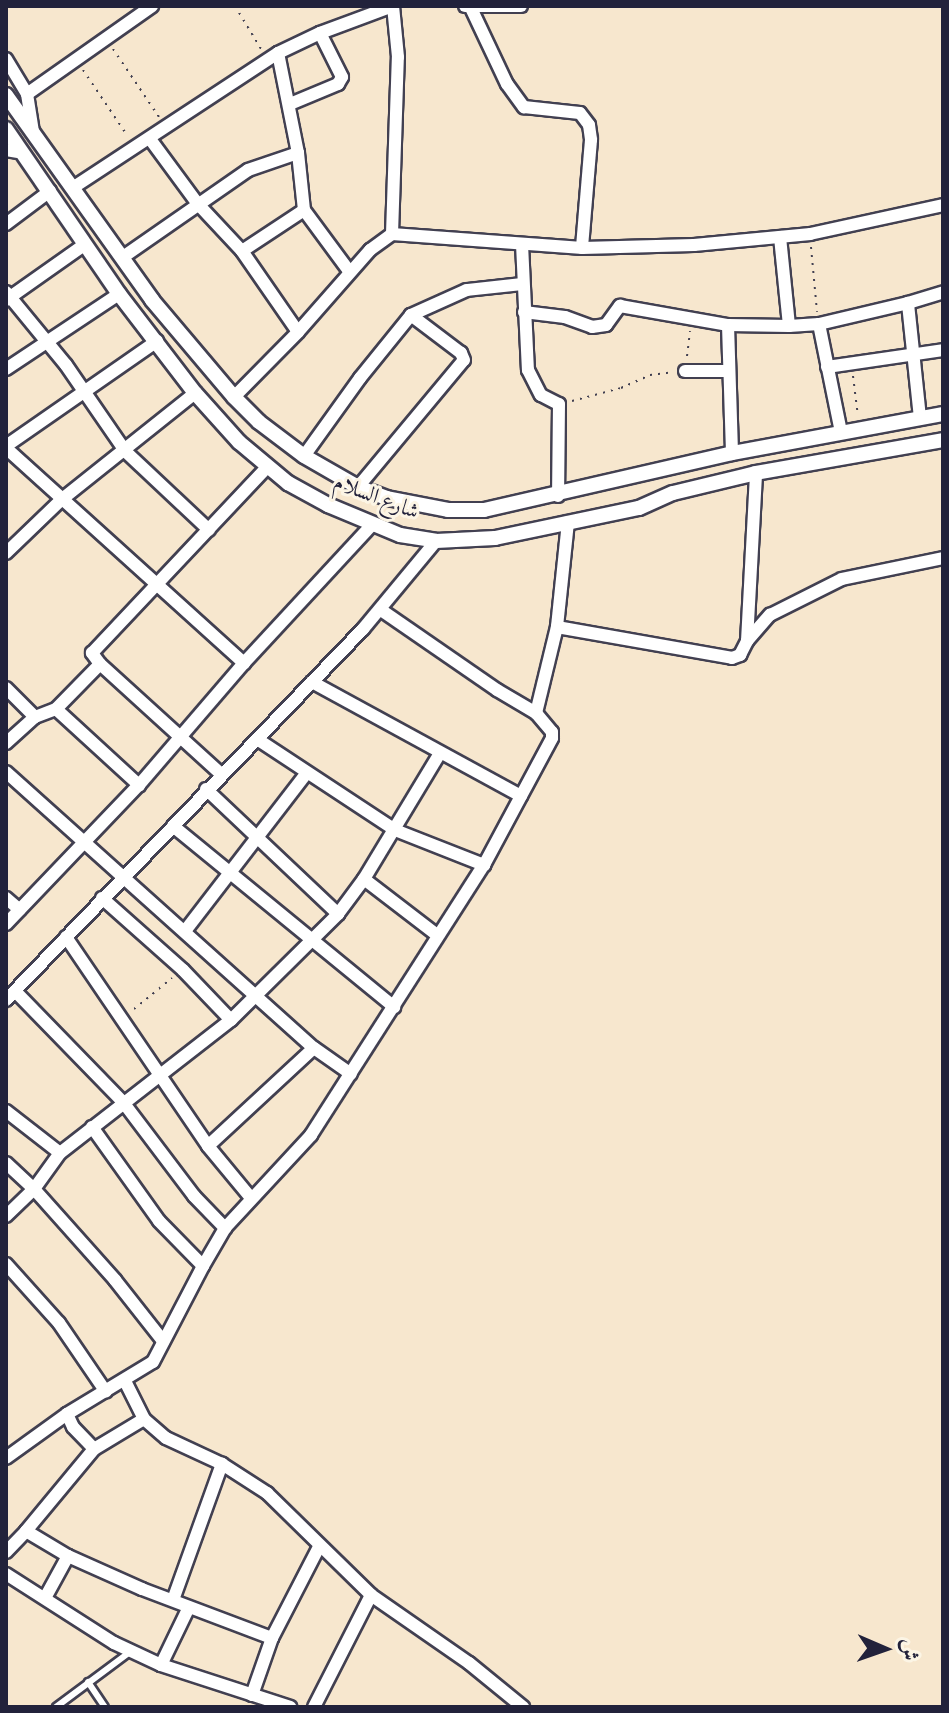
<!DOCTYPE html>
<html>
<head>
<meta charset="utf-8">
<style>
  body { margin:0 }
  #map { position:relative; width:949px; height:1713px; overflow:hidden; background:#f7e7ce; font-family:"IM FELL English",Amiri,serif }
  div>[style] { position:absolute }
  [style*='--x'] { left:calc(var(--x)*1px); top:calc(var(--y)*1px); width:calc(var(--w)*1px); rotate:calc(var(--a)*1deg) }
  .path>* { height:2px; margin-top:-1px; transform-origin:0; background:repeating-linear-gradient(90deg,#424051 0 2px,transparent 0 8px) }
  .roads { filter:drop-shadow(2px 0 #424051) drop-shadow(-2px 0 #424051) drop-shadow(0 2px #424051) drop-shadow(0 -2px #424051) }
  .service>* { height:6px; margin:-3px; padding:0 3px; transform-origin:3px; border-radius:3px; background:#fff }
  .minor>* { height:12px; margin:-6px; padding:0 6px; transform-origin:6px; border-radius:6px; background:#fff }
  .tertiary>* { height:14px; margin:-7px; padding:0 7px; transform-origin:7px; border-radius:7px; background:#fff }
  span { translate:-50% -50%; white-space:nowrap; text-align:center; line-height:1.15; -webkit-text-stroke:6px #fcf5e5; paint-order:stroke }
  .street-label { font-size:22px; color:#22223b }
  .frame { position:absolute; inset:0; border:8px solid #22223b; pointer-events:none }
  .north { position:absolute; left:845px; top:1609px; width:80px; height:80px; -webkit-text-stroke:6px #fcf5e5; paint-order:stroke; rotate:92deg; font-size:22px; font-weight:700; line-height:32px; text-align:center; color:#22223b }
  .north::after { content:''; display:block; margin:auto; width:28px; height:36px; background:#22223b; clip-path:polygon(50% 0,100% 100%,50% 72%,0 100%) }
</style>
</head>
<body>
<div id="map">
  <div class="path">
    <i style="--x:235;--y:6;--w:50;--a:58.8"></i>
    <i style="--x:113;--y:49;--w:82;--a:55.9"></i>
    <i style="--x:83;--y:70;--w:78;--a:55.9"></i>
    <i style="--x:811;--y:247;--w:65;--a:84.7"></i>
    <i style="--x:687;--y:356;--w:25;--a:-83"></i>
    <i style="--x:853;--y:376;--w:38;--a:83"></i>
    <i style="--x:572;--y:401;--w:51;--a:-14.9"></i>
    <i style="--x:621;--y:388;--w:32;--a:-24"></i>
    <i style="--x:650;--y:375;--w:23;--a:-7"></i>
    <i style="--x:134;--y:1009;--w:49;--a:-39.2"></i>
  </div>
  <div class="roads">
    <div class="service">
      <i style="--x:88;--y:1682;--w:30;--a:56"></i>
      <i style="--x:56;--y:1707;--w:94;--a:-36.7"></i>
    </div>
    <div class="minor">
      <i style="--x:465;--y:6;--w:56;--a:0"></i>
      <i style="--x:471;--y:8;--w:84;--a:64.7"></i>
      <i style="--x:507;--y:84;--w:29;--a:54"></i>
      <i style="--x:524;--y:107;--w:56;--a:6.1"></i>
      <i style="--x:580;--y:113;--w:15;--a:53"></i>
      <i style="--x:589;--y:125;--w:15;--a:82"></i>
      <i style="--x:591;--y:140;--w:108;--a:94.8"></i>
      <i style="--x:278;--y:53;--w:102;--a:78.7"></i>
      <i style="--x:298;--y:153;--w:57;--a:84"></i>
      <i style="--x:304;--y:210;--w:76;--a:53.6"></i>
      <i style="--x:6;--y:59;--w:41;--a:59"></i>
      <i style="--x:27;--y:94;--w:39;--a:81"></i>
      <i style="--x:27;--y:94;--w:153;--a:-35.1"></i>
      <i style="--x:290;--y:104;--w:52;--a:-22.6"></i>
      <i style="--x:338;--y:84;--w:8;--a:-60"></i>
      <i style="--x:342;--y:77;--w:49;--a:-116.6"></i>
      <i style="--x:150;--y:139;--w:81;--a:53.6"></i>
      <i style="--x:198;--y:204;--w:64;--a:46.9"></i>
      <i style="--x:242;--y:251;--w:98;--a:55.3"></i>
      <i style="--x:6;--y:150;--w:17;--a:10"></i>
      <i style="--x:74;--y:187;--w:244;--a:-33.3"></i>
      <i style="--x:278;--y:53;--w:47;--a:-25.5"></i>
      <i style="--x:320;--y:33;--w:78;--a:-20.3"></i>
      <i style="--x:6;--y:224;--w:55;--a:-36.9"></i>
      <i style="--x:392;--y:234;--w:177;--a:-88.1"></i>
      <i style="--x:398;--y:57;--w:51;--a:-95.6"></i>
      <i style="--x:780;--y:237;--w:89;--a:84.2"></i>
      <i style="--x:522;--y:244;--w:126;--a:87.3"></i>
      <i style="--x:528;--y:370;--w:28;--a:63"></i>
      <i style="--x:541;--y:395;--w:20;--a:27"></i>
      <i style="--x:559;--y:404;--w:92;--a:90.6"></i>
      <i style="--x:242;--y:251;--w:74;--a:-33.5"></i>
      <i style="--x:123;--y:257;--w:152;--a:-34.8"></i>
      <i style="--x:248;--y:170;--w:53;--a:-18.8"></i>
      <i style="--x:6;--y:292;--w:94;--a:50.6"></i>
      <i style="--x:66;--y:365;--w:104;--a:55.5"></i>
      <i style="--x:125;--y:451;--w:115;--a:43.2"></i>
      <i style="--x:6;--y:300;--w:95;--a:-35.2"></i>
      <i style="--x:524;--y:312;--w:41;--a:7"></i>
      <i style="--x:565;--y:317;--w:29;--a:20"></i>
      <i style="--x:592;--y:327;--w:14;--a:-8"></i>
      <i style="--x:606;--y:325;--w:24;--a:-54"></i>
      <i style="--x:620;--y:306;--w:110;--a:10"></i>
      <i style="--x:728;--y:325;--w:61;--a:0.9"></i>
      <i style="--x:789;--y:326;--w:30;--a:-4"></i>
      <i style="--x:819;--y:324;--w:91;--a:-13.3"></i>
      <i style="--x:819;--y:324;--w:110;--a:78.5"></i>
      <i style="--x:728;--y:325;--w:128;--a:88.2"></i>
      <i style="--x:827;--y:367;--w:117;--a:-8.3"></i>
      <i style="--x:6;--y:369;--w:136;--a:-33.6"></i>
      <i style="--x:685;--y:371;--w:44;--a:0"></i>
      <i style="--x:234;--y:397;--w:91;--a:-45.4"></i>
      <i style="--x:298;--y:332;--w:109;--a:-48.7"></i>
      <i style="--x:370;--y:250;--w:27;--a:-36"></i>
      <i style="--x:392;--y:234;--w:191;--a:4.2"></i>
      <i style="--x:582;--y:248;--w:112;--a:-1.5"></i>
      <i style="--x:694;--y:245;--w:117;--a:-5.4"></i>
      <i style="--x:810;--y:234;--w:136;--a:-12.3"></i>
      <i style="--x:920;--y:418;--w:116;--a:-96"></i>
      <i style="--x:908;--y:303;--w:37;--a:-17"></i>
      <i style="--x:6;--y:446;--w:184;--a:-34.8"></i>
      <i style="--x:6;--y:448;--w:321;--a:42.1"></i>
      <i style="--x:304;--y:456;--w:96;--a:-54.3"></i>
      <i style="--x:360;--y:378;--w:81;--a:-51"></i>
      <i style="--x:358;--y:487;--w:165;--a:-50.2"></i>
      <i style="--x:464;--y:360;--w:8;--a:-113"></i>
      <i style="--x:461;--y:353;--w:63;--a:-142.8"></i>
      <i style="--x:411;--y:315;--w:61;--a:-24.1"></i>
      <i style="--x:467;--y:290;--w:54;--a:-6.3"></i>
      <i style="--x:568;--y:522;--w:106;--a:96"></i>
      <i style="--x:557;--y:627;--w:178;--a:10"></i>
      <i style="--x:732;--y:658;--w:9;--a:-21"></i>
      <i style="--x:740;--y:655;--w:16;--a:-63"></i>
      <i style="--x:747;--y:641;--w:168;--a:-86.9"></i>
      <i style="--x:6;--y:553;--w:76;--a:-43.9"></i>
      <i style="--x:61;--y:500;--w:171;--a:-38.6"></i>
      <i style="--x:747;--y:641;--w:35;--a:-49"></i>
      <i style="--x:770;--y:615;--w:80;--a:-26.6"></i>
      <i style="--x:842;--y:579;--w:103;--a:-11.7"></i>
      <i style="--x:312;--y:682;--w:238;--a:28.6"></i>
      <i style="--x:6;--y:688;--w:41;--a:45"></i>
      <i style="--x:56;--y:709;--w:113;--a:42.5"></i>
      <i style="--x:536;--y:713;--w:89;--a:-76.3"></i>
      <i style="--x:257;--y:739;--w:165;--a:33.4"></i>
      <i style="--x:395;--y:830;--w:96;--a:21.5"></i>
      <i style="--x:6;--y:743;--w:39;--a:-42"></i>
      <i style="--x:35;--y:717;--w:22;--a:-21"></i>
      <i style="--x:56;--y:709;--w:63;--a:-45.6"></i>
      <i style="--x:6;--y:772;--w:414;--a:41.9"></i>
      <i style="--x:221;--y:774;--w:164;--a:-137.7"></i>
      <i style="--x:100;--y:664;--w:14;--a:-126"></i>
      <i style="--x:92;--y:653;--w:255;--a:-46.7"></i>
      <i style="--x:206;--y:789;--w:182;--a:43.4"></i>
      <i style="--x:173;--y:826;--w:286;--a:39.3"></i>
      <i style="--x:364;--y:879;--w:92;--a:37.5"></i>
      <i style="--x:6;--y:898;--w:18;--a:41"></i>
      <i style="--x:102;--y:898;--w:108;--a:41.6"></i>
      <i style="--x:183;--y:970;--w:69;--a:46.2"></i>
      <i style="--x:6;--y:924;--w:192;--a:-46.3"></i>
      <i style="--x:139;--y:785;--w:161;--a:-49.3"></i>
      <i style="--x:244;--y:663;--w:188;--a:-47.2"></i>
      <i style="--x:185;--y:931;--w:198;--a:-52.4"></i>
      <i style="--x:66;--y:937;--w:253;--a:55.8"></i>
      <i style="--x:15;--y:991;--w:155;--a:45.8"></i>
      <i style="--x:123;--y:1102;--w:118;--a:52.9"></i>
      <i style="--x:194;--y:1196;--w:45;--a:45.9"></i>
      <i style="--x:6;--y:1000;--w:515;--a:-46.1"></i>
      <i style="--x:363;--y:629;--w:114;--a:-50.3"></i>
      <i style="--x:6;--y:1111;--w:68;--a:37.9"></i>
      <i style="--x:92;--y:1127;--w:115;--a:54.5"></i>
      <i style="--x:159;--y:1221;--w:63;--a:45.6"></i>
      <i style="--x:203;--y:1266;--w:44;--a:-59.9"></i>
      <i style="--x:225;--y:1228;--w:127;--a:-47.2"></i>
      <i style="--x:311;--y:1135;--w:321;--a:-57.4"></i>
      <i style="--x:484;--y:865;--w:144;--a:-61.8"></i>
      <i style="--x:552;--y:738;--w:6;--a:-90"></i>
      <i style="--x:552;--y:732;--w:25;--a:-130"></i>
      <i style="--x:536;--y:713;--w:45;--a:-149.5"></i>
      <i style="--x:497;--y:690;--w:141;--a:-145.4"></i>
      <i style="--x:6;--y:1163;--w:38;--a:43"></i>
      <i style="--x:34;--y:1189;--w:122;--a:48.3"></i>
      <i style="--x:115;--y:1280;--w:78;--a:51.8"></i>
      <i style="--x:251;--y:1198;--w:67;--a:-129.6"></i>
      <i style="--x:208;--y:1146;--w:144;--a:-42.8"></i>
      <i style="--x:314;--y:1048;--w:45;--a:35.1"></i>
      <i style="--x:6;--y:1216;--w:39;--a:-44"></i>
      <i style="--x:34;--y:1189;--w:44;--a:-54.2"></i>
      <i style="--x:60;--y:1153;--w:217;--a:-37.9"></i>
      <i style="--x:231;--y:1020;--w:151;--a:-44.7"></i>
      <i style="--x:338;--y:914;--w:44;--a:-53.4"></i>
      <i style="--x:364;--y:879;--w:147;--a:-58.9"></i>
      <i style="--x:6;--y:1264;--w:79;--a:48.1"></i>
      <i style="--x:59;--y:1323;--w:83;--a:55.7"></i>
      <i style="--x:125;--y:1381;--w:42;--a:63.4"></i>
      <i style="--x:144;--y:1419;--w:29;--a:41"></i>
      <i style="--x:166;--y:1438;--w:62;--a:24.9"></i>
      <i style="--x:222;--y:1464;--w:54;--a:32.8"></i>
      <i style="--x:267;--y:1493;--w:146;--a:44.4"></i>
      <i style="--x:371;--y:1595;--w:119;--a:34.8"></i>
      <i style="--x:469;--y:1663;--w:70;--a:39.2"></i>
      <i style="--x:67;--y:1414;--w:14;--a:65"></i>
      <i style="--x:73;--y:1427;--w:30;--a:46"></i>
      <i style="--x:6;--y:1458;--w:75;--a:-35.8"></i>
      <i style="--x:67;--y:1414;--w:100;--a:-31.2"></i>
      <i style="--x:153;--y:1362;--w:108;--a:-62.5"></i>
      <i style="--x:26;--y:1531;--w:107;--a:-50.3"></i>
      <i style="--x:94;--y:1449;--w:58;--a:-31"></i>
      <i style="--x:6;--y:1552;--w:29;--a:-46"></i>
      <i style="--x:26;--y:1531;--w:49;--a:30.8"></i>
      <i style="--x:68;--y:1556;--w:81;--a:24"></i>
      <i style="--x:142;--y:1589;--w:139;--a:20.7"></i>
      <i style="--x:6;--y:1574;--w:128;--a:32.6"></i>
      <i style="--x:114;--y:1643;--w:52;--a:25.1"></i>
      <i style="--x:161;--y:1665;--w:136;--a:18"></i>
      <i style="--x:45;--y:1598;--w:48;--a:-61.3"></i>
      <i style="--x:173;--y:1600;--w:145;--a:-70.2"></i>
      <i style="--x:161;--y:1665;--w:64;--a:-64.2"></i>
      <i style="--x:252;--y:1695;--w:60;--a:-70.7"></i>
      <i style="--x:272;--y:1638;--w:102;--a:-62.7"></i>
      <i style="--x:314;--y:1707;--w:126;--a:-63"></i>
    </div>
    <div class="tertiary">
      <i style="--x:6;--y:95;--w:252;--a:54.5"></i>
      <i style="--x:152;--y:300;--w:127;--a:49.8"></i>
      <i style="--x:234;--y:397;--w:35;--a:45"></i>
      <i style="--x:259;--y:422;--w:56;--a:37.1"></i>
      <i style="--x:304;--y:456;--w:62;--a:29.9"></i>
      <i style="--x:358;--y:487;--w:31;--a:21"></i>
      <i style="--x:387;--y:498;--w:62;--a:11.1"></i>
      <i style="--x:448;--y:510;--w:36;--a:0"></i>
      <i style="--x:484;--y:510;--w:254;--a:-12.9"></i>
      <i style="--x:732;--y:453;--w:215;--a:-10.5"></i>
      <i style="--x:6;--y:129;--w:200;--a:55.6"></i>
      <i style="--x:119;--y:294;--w:125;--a:52.5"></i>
      <i style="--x:195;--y:393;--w:66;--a:48.1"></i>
      <i style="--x:239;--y:442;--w:64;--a:39.9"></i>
      <i style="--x:288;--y:483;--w:46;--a:28.8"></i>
      <i style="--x:328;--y:505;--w:78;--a:22.6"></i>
      <i style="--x:400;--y:535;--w:36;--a:9"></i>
      <i style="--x:436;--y:541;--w:59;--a:-2.9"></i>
      <i style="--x:495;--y:538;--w:147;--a:-11.8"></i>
      <i style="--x:639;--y:508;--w:37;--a:-24"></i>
      <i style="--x:673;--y:493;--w:85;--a:-13.5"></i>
      <i style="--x:756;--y:473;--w:190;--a:-10"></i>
    </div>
  </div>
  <div class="street-label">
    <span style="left:376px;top:498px;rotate:21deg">شارع السلام</span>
  </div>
  <div class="frame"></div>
  <div class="north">ش</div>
</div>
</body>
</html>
